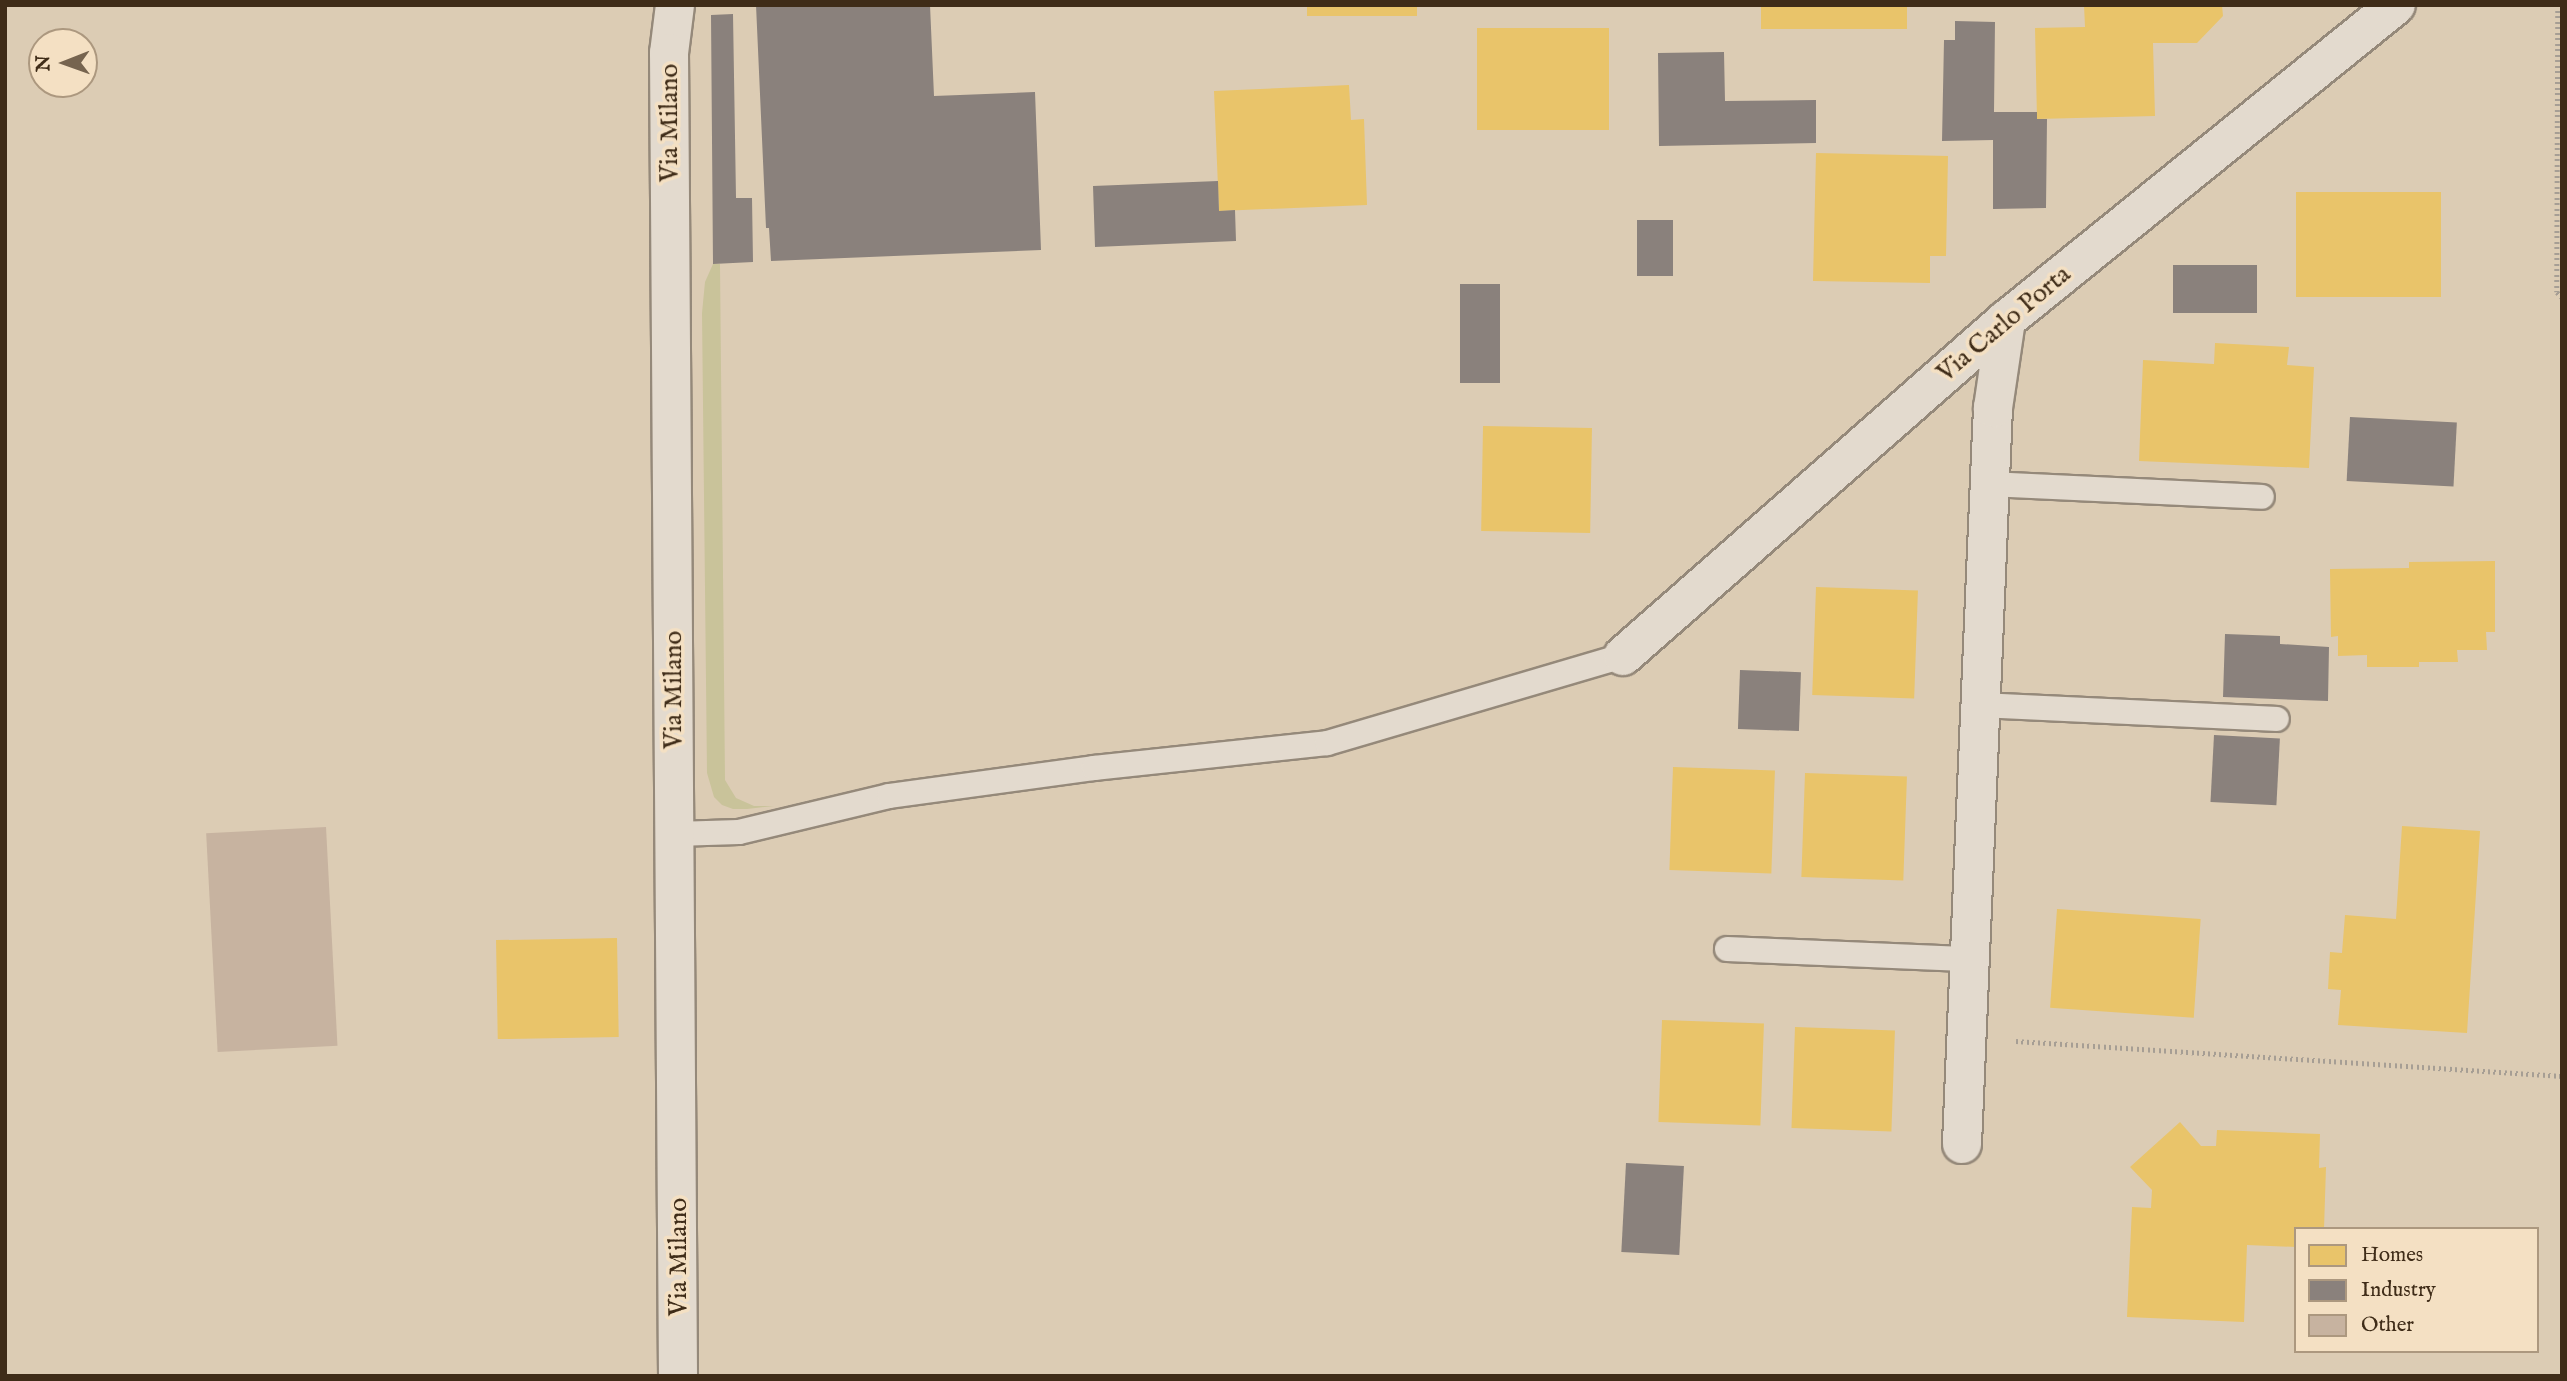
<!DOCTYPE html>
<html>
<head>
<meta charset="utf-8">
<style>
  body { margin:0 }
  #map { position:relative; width:2567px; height:1381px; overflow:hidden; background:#dcccb4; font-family:"IM FELL English",serif }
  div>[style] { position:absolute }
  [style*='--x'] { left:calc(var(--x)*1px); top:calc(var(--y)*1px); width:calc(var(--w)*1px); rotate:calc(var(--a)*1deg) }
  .green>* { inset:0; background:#c9c39a }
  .homes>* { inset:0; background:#e9c46a; transform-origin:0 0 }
  .industry>* { inset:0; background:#8a817c; transform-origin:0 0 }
  .building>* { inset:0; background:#c7b3a0; transform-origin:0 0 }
  .path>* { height:4.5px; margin-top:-2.25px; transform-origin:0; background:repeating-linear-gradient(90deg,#a69e94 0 2px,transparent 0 5.5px) }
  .roads { filter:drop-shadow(2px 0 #95897a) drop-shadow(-2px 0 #95897a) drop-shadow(0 2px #95897a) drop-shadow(0 -2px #95897a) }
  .lane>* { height:24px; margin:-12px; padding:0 12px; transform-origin:12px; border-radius:12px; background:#e3dace }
  .street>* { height:38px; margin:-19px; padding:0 19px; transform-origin:19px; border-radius:19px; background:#e3dace }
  span { translate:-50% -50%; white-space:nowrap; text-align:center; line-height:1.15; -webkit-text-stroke:7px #f4e0c3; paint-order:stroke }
  .street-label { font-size:26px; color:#3f2c18 }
  .frame { position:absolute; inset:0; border:7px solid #3f2c18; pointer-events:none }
  .legend { position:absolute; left:2294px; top:1227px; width:245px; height:126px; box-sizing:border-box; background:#f4e0c3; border:2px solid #ac987f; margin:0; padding:9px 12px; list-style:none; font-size:21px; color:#3f2c18 }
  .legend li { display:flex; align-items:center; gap:14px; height:35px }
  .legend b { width:35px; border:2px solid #ac987f }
  .north { position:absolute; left:28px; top:28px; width:70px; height:70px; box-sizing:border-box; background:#f4e0c3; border:2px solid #ac987f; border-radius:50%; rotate:269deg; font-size:19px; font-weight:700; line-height:28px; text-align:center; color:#3f2c18 }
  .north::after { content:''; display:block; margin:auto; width:24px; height:32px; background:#76644f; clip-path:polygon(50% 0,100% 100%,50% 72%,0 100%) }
</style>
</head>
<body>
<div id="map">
  <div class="green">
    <i style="clip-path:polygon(713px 264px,720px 264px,725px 780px,736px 798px,754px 806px,774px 806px,747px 809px,733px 809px,722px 805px,714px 797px,707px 773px,702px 313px,705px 282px)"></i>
  </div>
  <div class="homes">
    <i style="left:1307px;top:5px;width:110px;height:11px"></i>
    <i style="left:1761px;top:5px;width:146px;height:24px"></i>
    <i style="clip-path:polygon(2084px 5px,2222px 5px,2223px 16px,2197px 43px,2153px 43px,2155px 116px,2037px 119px,2035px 28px,2085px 27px)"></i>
    <i style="left:1477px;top:28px;width:132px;height:102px"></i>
    <i style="clip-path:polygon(1349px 85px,1351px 120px,1364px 119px,1367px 205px,1219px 211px,1214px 91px)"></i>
    <i style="clip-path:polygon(1816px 153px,1948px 156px,1946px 256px,1930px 256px,1930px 283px,1813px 281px)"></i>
    <i style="left:2296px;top:192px;width:145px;height:105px"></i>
    <i style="clip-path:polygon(2215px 343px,2289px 347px,2287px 365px,2314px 367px,2309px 468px,2139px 461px,2143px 360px,2214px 364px)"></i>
    <i style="left:1483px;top:426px;width:109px;height:105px;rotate:1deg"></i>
    <i style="clip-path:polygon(2495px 561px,2495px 632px,2486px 632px,2487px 650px,2457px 650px,2458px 662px,2419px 662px,2419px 667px,2367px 667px,2367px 655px,2338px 656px,2338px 636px,2331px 637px,2330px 569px,2409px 568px,2409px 562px)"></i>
    <i style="left:1816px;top:587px;width:102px;height:108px;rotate:2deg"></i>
    <i style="left:1673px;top:767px;width:102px;height:103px;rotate:2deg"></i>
    <i style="left:1805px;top:773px;width:102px;height:104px;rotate:2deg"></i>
    <i style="clip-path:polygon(2402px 826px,2480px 831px,2467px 1033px,2338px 1025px,2341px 990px,2328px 989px,2330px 952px,2342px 953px,2345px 915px,2396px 919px)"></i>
    <i style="left:2057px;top:909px;width:144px;height:99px;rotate:4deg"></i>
    <i style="left:617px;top:938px;width:99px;height:121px;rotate:89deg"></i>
    <i style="left:1662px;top:1020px;width:102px;height:102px;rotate:2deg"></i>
    <i style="left:1795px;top:1027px;width:100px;height:101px;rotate:2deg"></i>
    <i style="clip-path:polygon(2180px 1122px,2201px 1146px,2216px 1146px,2217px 1130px,2320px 1134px,2319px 1168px,2326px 1167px,2324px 1229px,2296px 1229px,2296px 1247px,2247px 1245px,2244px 1322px,2127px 1317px,2132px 1207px,2151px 1208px,2152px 1190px,2130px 1167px)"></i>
  </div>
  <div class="industry">
    <i style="clip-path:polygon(756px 5px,930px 5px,934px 96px,1035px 92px,1041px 250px,771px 261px,769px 228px,766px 228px)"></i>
    <i style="clip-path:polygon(733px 14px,736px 198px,752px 198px,753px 262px,713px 264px,711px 15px)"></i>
    <i style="clip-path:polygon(1955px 21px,1995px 22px,1994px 112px,2037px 112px,2037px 119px,2047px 119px,2046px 208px,1993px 209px,1993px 140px,1942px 141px,1944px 40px,1955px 40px)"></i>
    <i style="clip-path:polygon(1724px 52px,1725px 101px,1816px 100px,1816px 143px,1659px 146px,1658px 53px)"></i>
    <i style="clip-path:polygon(1218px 181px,1219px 211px,1235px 210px,1236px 241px,1095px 247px,1093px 186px)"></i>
    <i style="left:1637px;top:220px;width:36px;height:56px"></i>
    <i style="left:2173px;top:265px;width:84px;height:48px"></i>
    <i style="left:1460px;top:284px;width:40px;height:99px"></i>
    <i style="left:2350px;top:417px;width:107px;height:64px;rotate:3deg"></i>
    <i style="clip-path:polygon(2225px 634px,2280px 636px,2280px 644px,2329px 647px,2328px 701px,2223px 697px)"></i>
    <i style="left:1740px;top:670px;width:61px;height:59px;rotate:2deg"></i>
    <i style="left:2214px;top:735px;width:66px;height:67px;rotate:3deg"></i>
    <i style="left:1626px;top:1163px;width:58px;height:89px;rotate:3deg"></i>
  </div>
  <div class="building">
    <i style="left:326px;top:827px;width:219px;height:120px;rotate:87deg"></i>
  </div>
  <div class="path">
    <i style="--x:2558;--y:5;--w:287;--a:90.2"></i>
    <i style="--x:2557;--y:292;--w:7;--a:45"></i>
    <i style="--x:2016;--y:1041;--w:547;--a:3.67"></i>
  </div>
  <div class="roads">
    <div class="lane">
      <i style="--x:1990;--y:484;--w:272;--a:2.7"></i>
      <i style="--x:1981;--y:705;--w:296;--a:2.7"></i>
      <i style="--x:675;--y:834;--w:64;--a:-1.8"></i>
      <i style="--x:739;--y:832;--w:154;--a:-13.5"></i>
      <i style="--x:889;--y:796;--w:207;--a:-7.8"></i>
      <i style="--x:1094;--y:768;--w:234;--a:-6.1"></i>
      <i style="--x:1327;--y:743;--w:309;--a:-16.4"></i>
      <i style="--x:1727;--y:949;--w:243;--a:2.4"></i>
    </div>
    <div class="street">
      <i style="--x:675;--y:5;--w:48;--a:97.1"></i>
      <i style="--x:669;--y:53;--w:1323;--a:89.61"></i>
      <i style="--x:1623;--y:656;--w:509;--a:-41.26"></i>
      <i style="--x:2006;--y:320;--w:501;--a:-38.93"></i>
      <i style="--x:1962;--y:1144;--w:737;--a:-87.59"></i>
      <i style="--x:1993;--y:408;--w:89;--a:-81.6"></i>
    </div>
  </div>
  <div class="street-label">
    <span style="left:670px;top:123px;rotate:-90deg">Via Milano</span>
    <span style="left:2004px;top:324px;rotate:-40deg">Via Carlo Porta</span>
    <span style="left:674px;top:690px;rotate:-90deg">Via Milano</span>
    <span style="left:679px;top:1257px;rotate:-90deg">Via Milano</span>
  </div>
  <div class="frame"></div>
  <ul class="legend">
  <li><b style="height:19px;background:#e9c46a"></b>Homes</li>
  <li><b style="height:19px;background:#8a817c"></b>Industry</li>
  <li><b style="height:19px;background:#c7b3a0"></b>Other</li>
  </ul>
  <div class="north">N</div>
</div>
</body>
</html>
